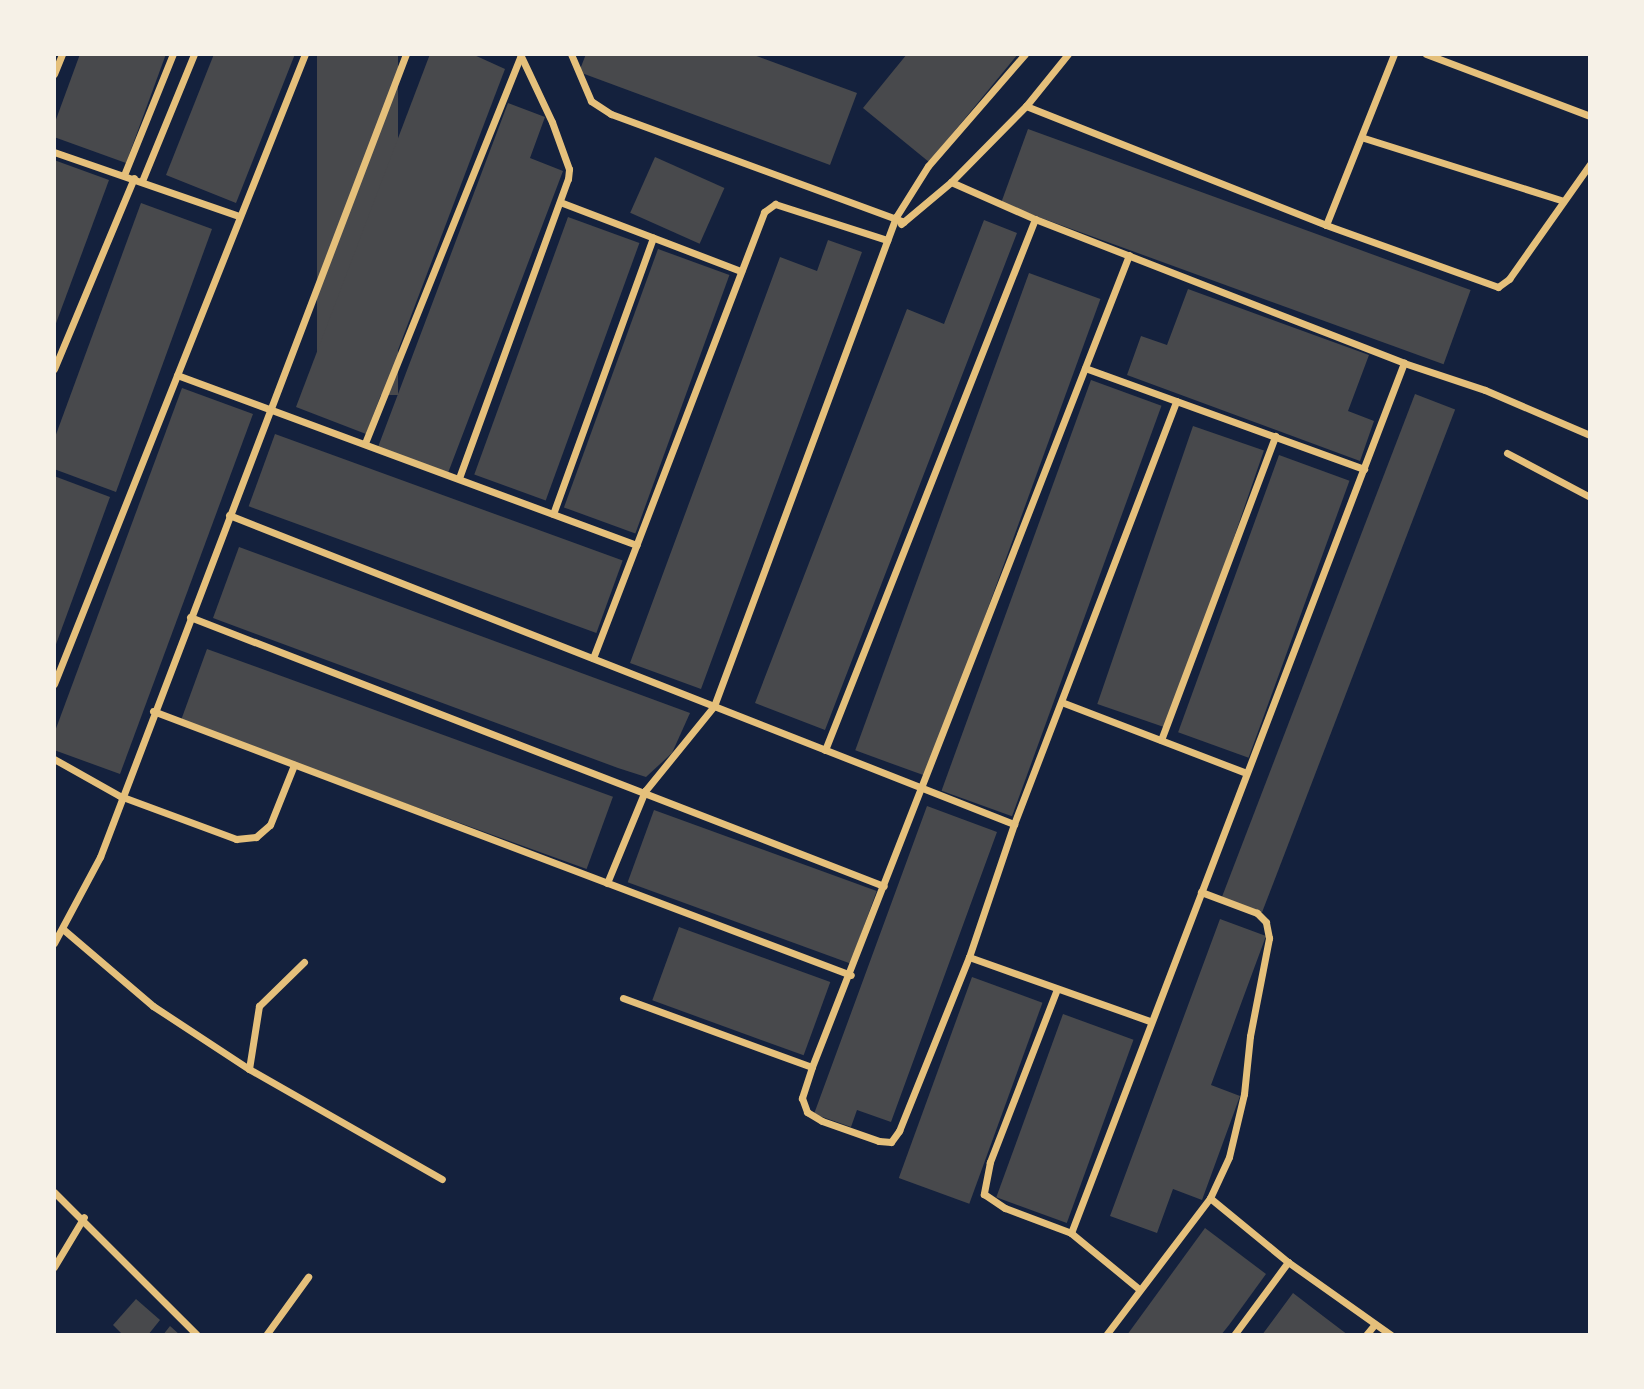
<!DOCTYPE html>
<html>
<head>
<meta charset="utf-8">
<style>
  body { margin:0 }
  #map { position:relative; width:1644px; height:1389px; overflow:hidden; background:#14213d; font-family:"Noto Sans",sans-serif }
  div>[style] { position:absolute }
  [style*='--x'] { left:calc(var(--x)*1px); top:calc(var(--y)*1px); width:calc(var(--w)*1px); rotate:calc(var(--a)*1deg) }
  .building>* { inset:0; background:#48494c; transform-origin:0 0 }
  .minor>* { height:7px; margin:-3.5px; padding:0 3.5px; transform-origin:3.5px; border-radius:3.5px; background:#e5c07b }
  span { translate:-50% -50%; white-space:nowrap; text-align:center; line-height:1.15; -webkit-text-stroke:5px #f6f1e7; paint-order:stroke }
  .frame { position:absolute; inset:0; border:56px solid #f6f1e7; pointer-events:none }
</style>
</head>
<body>
<div id="map">
  <div class="building">
    <i style="clip-path:polygon(80px 54px,166px 54px,126px 163px,54px 137px,54px 125px)"></i>
    <i style="clip-path:polygon(214px 54px,295px 54px,236px 203px,166px 175px)"></i>
    <i style="left:317px;top:54px;width:81px;height:341px"></i>
    <i style="clip-path:polygon(430px 54px,472px 54px,505px 69px,366px 434px,296px 407px)"></i>
    <i style="clip-path:polygon(586px 54px,751px 54px,857px 93px,830px 165px,579px 72px)"></i>
    <i style="clip-path:polygon(907px 54px,1018px 54px,929px 162px,863px 108px)"></i>
    <i style="clip-path:polygon(508px 103px,545px 117px,530px 158px,563px 171px,448px 473px,378px 447px)"></i>
    <i style="left:1028px;top:129px;width:471px;height:79px;rotate:20deg"></i>
    <i style="left:655px;top:157px;width:76px;height:61px;rotate:24deg"></i>
    <i style="clip-path:polygon(54px 160px,109px 180px,55px 326px,54px 326px)"></i>
    <i style="clip-path:polygon(141px 203px,212px 229px,116px 492px,54px 469px,54px 440px)"></i>
    <i style="left:568px;top:217px;width:76px;height:274px;rotate:20deg"></i>
    <i style="clip-path:polygon(984px 220px,1017px 233px,825px 730px,755px 703px,907px 309px,944px 324px)"></i>
    <i style="clip-path:polygon(828px 240px,862px 252px,701px 689px,630px 663px,780px 257px,817px 271px)"></i>
    <i style="left:658px;top:249px;width:76px;height:275px;rotate:20deg"></i>
    <i style="left:1029px;top:273px;width:76px;height:508px;rotate:20deg"></i>
    <i style="clip-path:polygon(1188px 289px,1369px 355px,1348px 411px,1374px 421px,1360px 461px,1127px 375px,1141px 336px,1167px 345px)"></i>
    <i style="left:1091px;top:380px;width:75px;height:437px;rotate:20deg"></i>
    <i style="clip-path:polygon(182px 388px,253px 414px,120px 774px,54px 750px,54px 734px)"></i>
    <i style="left:1415px;top:394px;width:43px;height:539px;rotate:21deg"></i>
    <i style="left:1193px;top:426px;width:75px;height:294px;rotate:19deg"></i>
    <i style="left:275px;top:434px;width:370px;height:77px;rotate:20deg"></i>
    <i style="left:1279px;top:455px;width:75px;height:295px;rotate:20deg"></i>
    <i style="clip-path:polygon(54px 476px,110px 497px,55px 647px,54px 647px)"></i>
    <i style="clip-path:polygon(239px 547px,690px 713px,672px 753px,646px 777px,618px 768px,213px 618px)"></i>
    <i style="left:207px;top:649px;width:432px;height:77px;rotate:20deg"></i>
    <i style="clip-path:polygon(927px 806px,997px 832px,891px 1122px,857px 1110px,851px 1127px,814px 1114px)"></i>
    <i style="left:654px;top:810px;width:237px;height:77px;rotate:20deg"></i>
    <i style="clip-path:polygon(1220px 919px,1266px 936px,1211px 1085px,1240px 1096px,1202px 1200px,1173px 1189px,1157px 1233px,1110px 1216px)"></i>
    <i style="left:679px;top:927px;width:161px;height:78px;rotate:20deg"></i>
    <i style="left:972px;top:977px;width:75px;height:214px;rotate:20deg"></i>
    <i style="left:1063px;top:1014px;width:75px;height:195px;rotate:20deg"></i>
    <i style="clip-path:polygon(1205px 1228px,1266px 1274px,1229px 1325px,1221px 1335px,1127px 1335px)"></i>
    <i style="clip-path:polygon(1293px 1293px,1323px 1316px,1348px 1335px,1262px 1335px)"></i>
    <i style="clip-path:polygon(136px 1299px,160px 1320px,148px 1335px,123px 1335px,113px 1325px)"></i>
    <i style="clip-path:polygon(170px 1326px,180px 1335px,163px 1335px)"></i>
  </div>
  <div class="minor">
    <i style="--x:571;--y:54;--w:51;--a:66.9"></i>
    <i style="--x:591;--y:101;--w:24;--a:33"></i>
    <i style="--x:611;--y:114;--w:312;--a:20.2"></i>
    <i style="--x:1426;--y:54;--w:175;--a:20.7"></i>
    <i style="--x:54;--y:74;--w:22;--a:-68"></i>
    <i style="--x:1026;--y:106;--w:323;--a:21.6"></i>
    <i style="--x:1326;--y:225;--w:183;--a:19.8"></i>
    <i style="--x:1498;--y:287;--w:14;--a:-36"></i>
    <i style="--x:1509;--y:279;--w:141;--a:-54.8"></i>
    <i style="--x:1364;--y:138;--w:207;--a:17.5"></i>
    <i style="--x:54;--y:152;--w:196;--a:19.1"></i>
    <i style="--x:124;--y:175;--w:131;--a:-68"></i>
    <i style="--x:142;--y:181;--w:137;--a:-67.7"></i>
    <i style="--x:951;--y:182;--w:92;--a:23.8"></i>
    <i style="--x:1035;--y:219;--w:396;--a:21.3"></i>
    <i style="--x:1404;--y:363;--w:85;--a:18.4"></i>
    <i style="--x:1485;--y:390;--w:114;--a:23.2"></i>
    <i style="--x:560;--y:202;--w:194;--a:20.9"></i>
    <i style="--x:901;--y:224;--w:65;--a:-40"></i>
    <i style="--x:951;--y:182;--w:107;--a:-45.4"></i>
    <i style="--x:1026;--y:106;--w:67;--a:-51.1"></i>
    <i style="--x:1326;--y:225;--w:184;--a:-68.3"></i>
    <i style="--x:1129;--y:255;--w:872;--a:111.33"></i>
    <i style="--x:812;--y:1067;--w:33;--a:108"></i>
    <i style="--x:802;--y:1098;--w:15;--a:70"></i>
    <i style="--x:807;--y:1112;--w:17;--a:31"></i>
    <i style="--x:822;--y:1121;--w:60;--a:19.3"></i>
    <i style="--x:879;--y:1141;--w:12;--a:5"></i>
    <i style="--x:891;--y:1142;--w:14;--a:-54"></i>
    <i style="--x:899;--y:1131;--w:188;--a:-68.1"></i>
    <i style="--x:969;--y:957;--w:140;--a:-71.3"></i>
    <i style="--x:1014;--y:824;--w:453;--a:-69"></i>
    <i style="--x:1085;--y:368;--w:297;--a:19.9"></i>
    <i style="--x:54;--y:369;--w:207;--a:-67.3"></i>
    <i style="--x:177;--y:375;--w:490;--a:20.3"></i>
    <i style="--x:365;--y:443;--w:416;--a:-68.1"></i>
    <i style="--x:1507;--y:453;--w:94;--a:27.9"></i>
    <i style="--x:459;--y:478;--w:318;--a:-70"></i>
    <i style="--x:568;--y:179;--w:10;--a:-84"></i>
    <i style="--x:569;--y:169;--w:50;--a:-109.9"></i>
    <i style="--x:552;--y:122;--w:75;--a:-115.2"></i>
    <i style="--x:553;--y:514;--w:294;--a:-70.1"></i>
    <i style="--x:229;--y:515;--w:844;--a:21.49"></i>
    <i style="--x:190;--y:617;--w:744;--a:21.19"></i>
    <i style="--x:593;--y:658;--w:478;--a:-69"></i>
    <i style="--x:764;--y:212;--w:14;--a:-36"></i>
    <i style="--x:775;--y:204;--w:118;--a:17.8"></i>
    <i style="--x:54;--y:684;--w:678;--a:-68.28"></i>
    <i style="--x:1064;--y:703;--w:195;--a:21"></i>
    <i style="--x:153;--y:711;--w:746;--a:20.72"></i>
    <i style="--x:1161;--y:740;--w:325;--a:-69.4"></i>
    <i style="--x:825;--y:750;--w:571;--a:-68.42"></i>
    <i style="--x:54;--y:759;--w:76;--a:29.3"></i>
    <i style="--x:120;--y:796;--w:124;--a:20.3"></i>
    <i style="--x:236;--y:839;--w:20;--a:-6"></i>
    <i style="--x:256;--y:837;--w:18;--a:-41"></i>
    <i style="--x:270;--y:825;--w:65;--a:-68.2"></i>
    <i style="--x:607;--y:883;--w:100;--a:-67.6"></i>
    <i style="--x:645;--y:791;--w:109;--a:-50.9"></i>
    <i style="--x:714;--y:706;--w:522;--a:-69.59"></i>
    <i style="--x:896;--y:217;--w:60;--a:-57.9"></i>
    <i style="--x:928;--y:166;--w:148;--a:-49.1"></i>
    <i style="--x:64;--y:930;--w:117;--a:40.5"></i>
    <i style="--x:153;--y:1006;--w:115;--a:33.3"></i>
    <i style="--x:249;--y:1069;--w:222;--a:29.7"></i>
    <i style="--x:54;--y:943;--w:98;--a:-61.9"></i>
    <i style="--x:100;--y:857;--w:859;--a:-69.14"></i>
    <i style="--x:969;--y:957;--w:192;--a:19.5"></i>
    <i style="--x:1057;--y:989;--w:186;--a:111.2"></i>
    <i style="--x:990;--y:1162;--w:33;--a:101"></i>
    <i style="--x:984;--y:1194;--w:25;--a:34"></i>
    <i style="--x:1005;--y:1208;--w:71;--a:20.7"></i>
    <i style="--x:1071;--y:1233;--w:88;--a:39.5"></i>
    <i style="--x:623;--y:998;--w:201;--a:20.1"></i>
    <i style="--x:249;--y:1069;--w:64;--a:-81"></i>
    <i style="--x:259;--y:1006;--w:63;--a:-44.4"></i>
    <i style="--x:54;--y:1192;--w:202;--a:45"></i>
    <i style="--x:1210;--y:1198;--w:101;--a:39.4"></i>
    <i style="--x:1288;--y:1262;--w:126;--a:35.3"></i>
    <i style="--x:1071;--y:1233;--w:932;--a:-69.06"></i>
    <i style="--x:54;--y:1267;--w:58;--a:-59"></i>
    <i style="--x:266;--y:1335;--w:72;--a:-54.1"></i>
    <i style="--x:1106;--y:1335;--w:172;--a:-52.8"></i>
    <i style="--x:1210;--y:1198;--w:45;--a:-65.1"></i>
    <i style="--x:1229;--y:1157;--w:65;--a:-76.6"></i>
    <i style="--x:1244;--y:1094;--w:58;--a:-84.1"></i>
    <i style="--x:1250;--y:1036;--w:100;--a:-79"></i>
    <i style="--x:1269;--y:938;--w:16;--a:-101"></i>
    <i style="--x:1266;--y:922;--w:13;--a:-135"></i>
    <i style="--x:1257;--y:913;--w:60;--a:-159.4"></i>
    <i style="--x:1234;--y:1335;--w:91;--a:-53.5"></i>
    <i style="--x:1366;--y:1335;--w:14;--a:-51"></i>
  </div>
  <div class="frame"></div>
</div>
</body>
</html>
